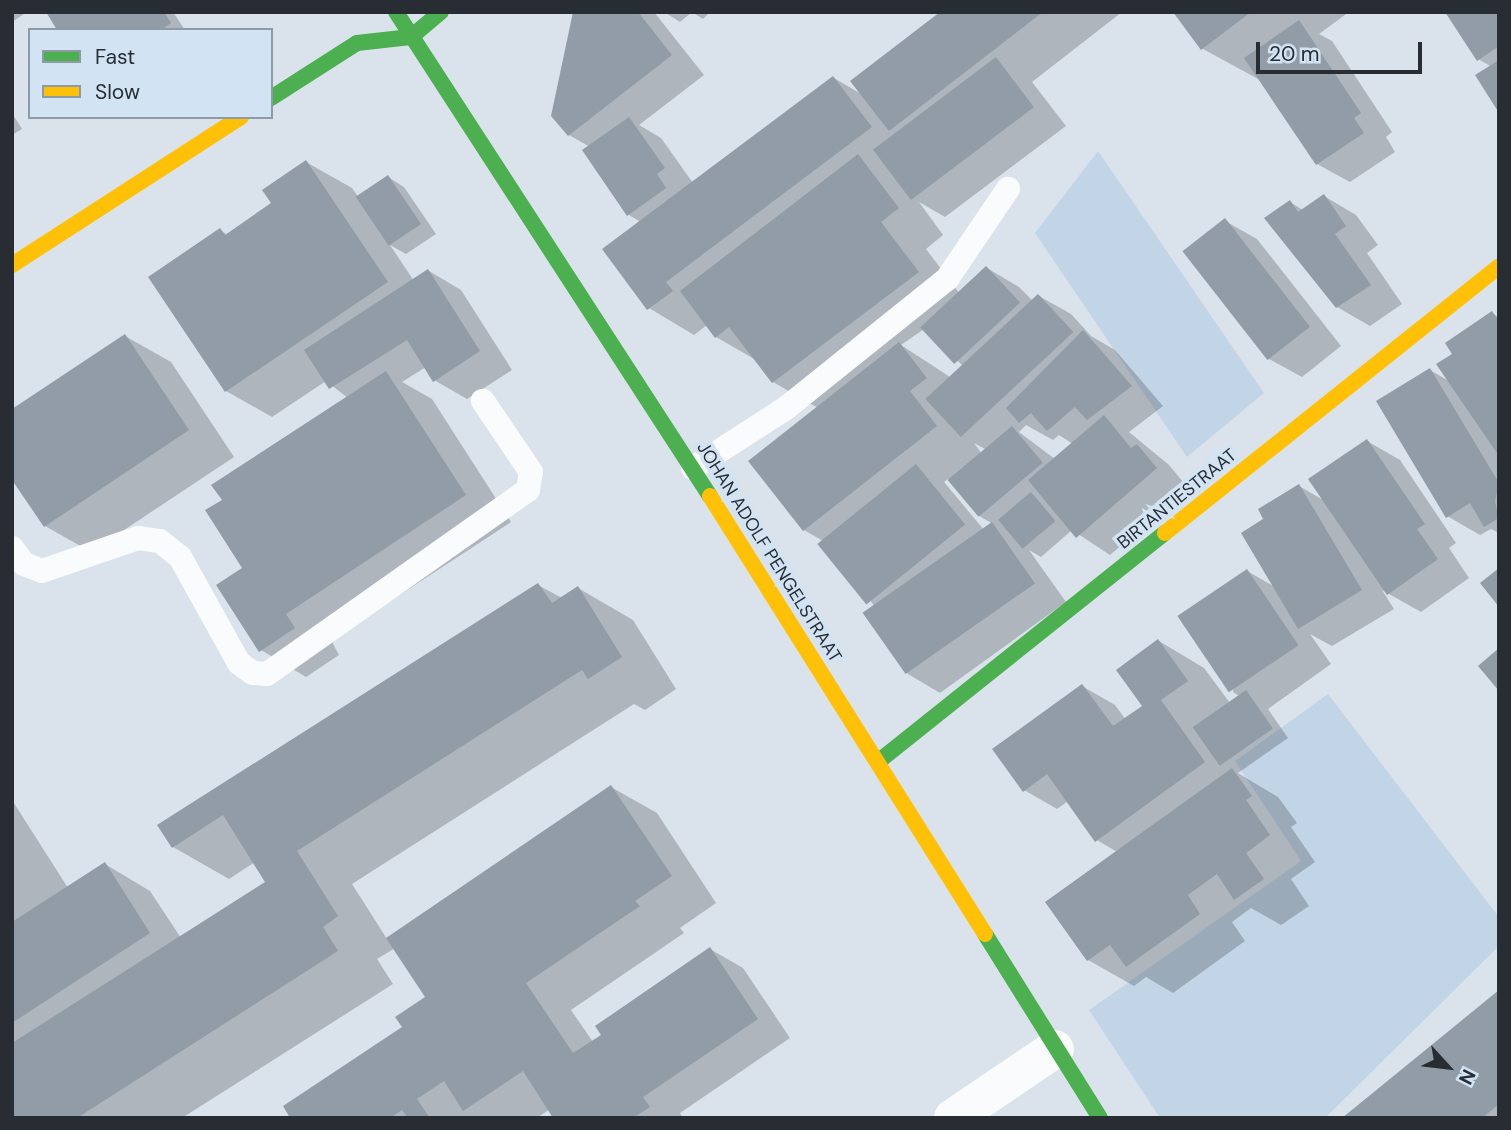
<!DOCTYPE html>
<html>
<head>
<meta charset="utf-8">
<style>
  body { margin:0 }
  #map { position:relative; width:1511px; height:1130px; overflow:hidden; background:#dae3eb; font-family:"DM Sans",sans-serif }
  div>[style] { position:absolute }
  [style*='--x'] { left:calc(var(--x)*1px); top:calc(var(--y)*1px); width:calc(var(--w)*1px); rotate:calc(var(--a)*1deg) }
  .green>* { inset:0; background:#c2d5e6 }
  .shadow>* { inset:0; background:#0003 }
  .building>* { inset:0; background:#919ca6; transform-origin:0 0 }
  .lane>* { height:24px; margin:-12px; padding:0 12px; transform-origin:12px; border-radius:12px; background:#f9fbfc }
  .street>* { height:38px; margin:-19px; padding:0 19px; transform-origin:19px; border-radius:19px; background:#f9fbfc }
  .fast>* { height:16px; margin:-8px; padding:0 8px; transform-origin:8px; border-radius:8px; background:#4caf50 }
  .slow>* { height:16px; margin:-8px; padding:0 8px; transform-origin:8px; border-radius:8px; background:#ffc107 }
  span { translate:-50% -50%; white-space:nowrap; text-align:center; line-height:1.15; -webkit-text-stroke:7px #d2e3f3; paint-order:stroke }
  .street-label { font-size:18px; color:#272d33 }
  .frame { position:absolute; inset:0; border:14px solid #272d33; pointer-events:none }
  .legend { position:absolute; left:28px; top:28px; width:245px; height:91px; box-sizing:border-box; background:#d2e3f3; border:2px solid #8e9aa6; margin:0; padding:9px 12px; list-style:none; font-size:21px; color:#272d33 }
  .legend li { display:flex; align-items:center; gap:14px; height:35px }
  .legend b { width:35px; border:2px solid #8e9aa6 }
  .north { position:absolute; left:1413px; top:1032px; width:70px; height:70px; -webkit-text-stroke:5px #d2e3f3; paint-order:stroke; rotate:117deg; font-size:19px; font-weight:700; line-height:28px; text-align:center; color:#272d33 }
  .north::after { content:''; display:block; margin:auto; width:24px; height:32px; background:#272d33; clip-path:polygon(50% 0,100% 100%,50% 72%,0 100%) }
  .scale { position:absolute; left:1256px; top:42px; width:166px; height:32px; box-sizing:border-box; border:4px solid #272d33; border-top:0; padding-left:9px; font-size:21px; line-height:24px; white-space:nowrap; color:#272d33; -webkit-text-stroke:5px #d2e3f3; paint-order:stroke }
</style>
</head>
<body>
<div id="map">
  <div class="green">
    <i style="clip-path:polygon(1098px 151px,1264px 393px,1187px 457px,1035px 233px)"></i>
    <i style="clip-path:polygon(1328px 694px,1499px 917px,1499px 946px,1325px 1118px,1160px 1118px,1089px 1010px,1301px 861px,1235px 761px)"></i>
  </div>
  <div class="shadow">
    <i style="clip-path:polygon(12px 12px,27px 12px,12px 22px)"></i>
    <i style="clip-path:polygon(48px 12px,173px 12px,185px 30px,59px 30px)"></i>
    <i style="clip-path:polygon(evenodd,575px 12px,654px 12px,704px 75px,639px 125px,661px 138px,693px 183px,834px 78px,863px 95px,943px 12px,1122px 12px,1032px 82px,1066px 126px,945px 217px,919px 202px,943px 235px,926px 249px,960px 294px,987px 268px,1019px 287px,1033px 301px,1039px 296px,1071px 314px,1091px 336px,1115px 350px,1163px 406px,1129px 432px,1169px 465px,1188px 488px,1110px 555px,1072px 530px,1041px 557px,1029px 550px,1066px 602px,940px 693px,908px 674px,866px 615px,876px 608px,823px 541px,804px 530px,818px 408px,773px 382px,756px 360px,716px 337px,707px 325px,694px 335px,649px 308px,641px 222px,629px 215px,590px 147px,569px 135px,575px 12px,924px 329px,963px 366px,950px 377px,901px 345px,924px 329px,575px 12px,1026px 425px,1053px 440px,1059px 435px,1073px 444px,1055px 459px,1019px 432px,1026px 425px,575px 12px,974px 443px,987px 450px,982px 454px,974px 443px,575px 12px,948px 479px,981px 517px,993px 524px,984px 530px,944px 482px,948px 479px)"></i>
    <i style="clip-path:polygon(664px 12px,710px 12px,703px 19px,692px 12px,680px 22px)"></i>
    <i style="clip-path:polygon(1175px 12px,1349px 12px,1319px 34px,1332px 41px,1392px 132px,1386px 137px,1395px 152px,1350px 182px,1317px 164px,1260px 80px,1203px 49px)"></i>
    <i style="clip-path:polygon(1499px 12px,1499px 109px,1492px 67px,1478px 59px)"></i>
    <i style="clip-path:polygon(12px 113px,22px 129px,12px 135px)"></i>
    <i style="clip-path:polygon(306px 162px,352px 188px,359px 198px,388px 177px,404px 187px,436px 234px,406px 254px,390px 245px,414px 281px,429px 271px,461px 290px,512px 370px,467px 399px,434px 380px,426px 367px,402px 382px,432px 399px,511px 522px,331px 640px,339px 655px,306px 677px,261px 650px,245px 568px,348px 398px,326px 381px,272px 417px,226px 391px,220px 230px,228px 235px,273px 204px)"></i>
    <i style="clip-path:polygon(1324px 196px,1356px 215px,1378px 245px,1367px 253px,1402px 304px,1370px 326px,1337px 307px,1290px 202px,1303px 210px)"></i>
    <i style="clip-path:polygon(1225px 221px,1257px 239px,1341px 346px,1302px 377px,1269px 359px)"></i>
    <i style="clip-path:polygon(1492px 314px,1499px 317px,1499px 533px,1491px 529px,1480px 535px,1447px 516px,1430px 370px,1449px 381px,1454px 354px)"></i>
    <i style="clip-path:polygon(125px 336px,171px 362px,234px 457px,91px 552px,45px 526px)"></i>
    <i style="clip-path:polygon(1367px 441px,1400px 460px,1456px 543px,1449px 548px,1469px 578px,1421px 612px,1382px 590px,1394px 609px,1332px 646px,1310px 634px,1331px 664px,1268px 709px,1288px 738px,1238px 773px,1278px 797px,1297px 823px,1291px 827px,1315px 862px,1291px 879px,1309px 906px,1281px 925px,1251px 908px,1232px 922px,1245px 941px,1173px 993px,1146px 977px,1134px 986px,1088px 960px,1117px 852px,1097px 840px,1068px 801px,1057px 809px,1024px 790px,1082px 686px,1115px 705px,1126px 720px,1144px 706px,1159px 641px,1204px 668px,1230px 703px,1239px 696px,1233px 692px,1247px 571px,1275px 587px,1265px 520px,1299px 486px,1325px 501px)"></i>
    <i style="clip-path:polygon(538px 585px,562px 598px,578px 588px,633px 620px,676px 689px,645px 710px,634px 704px,352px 884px,387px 939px,611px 787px,657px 813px,716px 903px,680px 928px,684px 933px,571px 1010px,593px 1042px,710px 949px,743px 968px,790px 1038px,680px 1113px,683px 1118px,555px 1118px,550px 1109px,537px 1118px,292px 1118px,405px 1028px,427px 998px,395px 948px,377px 959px,393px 984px,182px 1118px,12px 1118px,12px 800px,68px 888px,105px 864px,150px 891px,181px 938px,268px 883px,255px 862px,229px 879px,173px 847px)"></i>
    <i style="clip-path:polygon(1499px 992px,1499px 1118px,1345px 1118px)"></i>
  </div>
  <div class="building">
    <i style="clip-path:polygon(46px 12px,164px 12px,171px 23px,161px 30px,57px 30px)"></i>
    <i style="clip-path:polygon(573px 12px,638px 12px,672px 55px,568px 136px,551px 116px)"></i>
    <i style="clip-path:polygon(940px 12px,1043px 12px,889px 131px,850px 81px)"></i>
    <i style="clip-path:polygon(1173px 12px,1251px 12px,1201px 50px)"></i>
    <i style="clip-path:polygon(1445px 12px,1499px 12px,1499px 46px,1477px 61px)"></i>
    <i style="clip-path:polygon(1299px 20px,1361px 113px,1354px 118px,1364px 133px,1316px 165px,1244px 58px)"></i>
    <i style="left:996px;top:57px;width:63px;height:154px;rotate:53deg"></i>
    <i style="clip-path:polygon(1499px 60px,1499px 113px,1475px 75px)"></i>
    <i style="clip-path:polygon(833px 76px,872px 127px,666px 282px,673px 291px,647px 310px,602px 249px)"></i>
    <i style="clip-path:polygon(629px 117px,665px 168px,657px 174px,666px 188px,627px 216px,582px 150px)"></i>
    <i style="clip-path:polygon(858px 154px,899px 208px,881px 222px,919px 272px,772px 383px,729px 327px,715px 338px,680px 291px)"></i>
    <i style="clip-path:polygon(306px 160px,388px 282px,225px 392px,148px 277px,220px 228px,225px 235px,271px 203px,262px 190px)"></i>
    <i style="left:388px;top:175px;width:59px;height:39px;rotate:56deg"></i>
    <i style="clip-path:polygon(1324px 194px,1346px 226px,1335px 234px,1371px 285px,1336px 308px,1264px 218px,1290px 200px,1298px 212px)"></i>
    <i style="left:1225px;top:218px;width:138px;height:54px;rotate:52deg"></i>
    <i style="left:986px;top:266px;width:50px;height:90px;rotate:47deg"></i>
    <i style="clip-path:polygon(428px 269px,480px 351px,433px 382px,407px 340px,329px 389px,304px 350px)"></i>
    <i style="left:1038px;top:294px;width:52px;height:154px;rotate:47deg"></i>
    <i style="clip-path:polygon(1492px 311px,1499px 321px,1499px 456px,1436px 364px,1452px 354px,1445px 343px)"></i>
    <i style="clip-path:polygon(1083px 330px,1132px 386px,1087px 420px,1075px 407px,1047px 431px,1031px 413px,1019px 423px,1006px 408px)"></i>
    <i style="clip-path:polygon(125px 334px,189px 430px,44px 527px,12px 480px,12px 409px)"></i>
    <i style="clip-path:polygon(899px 342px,927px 378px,910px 391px,937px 426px,803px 531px,748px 461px)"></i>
    <i style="clip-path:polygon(1430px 368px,1499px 483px,1495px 501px,1499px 518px,1484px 527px,1470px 503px,1446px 518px,1376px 401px)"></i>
    <i style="clip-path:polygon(386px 371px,466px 495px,286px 614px,295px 628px,259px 652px,216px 585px,242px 568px,205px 510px,222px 500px,211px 485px)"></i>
    <i style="clip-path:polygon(1104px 415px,1131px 448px,1137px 444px,1157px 468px,1076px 538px,1028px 480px)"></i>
    <i style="left:1012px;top:426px;width:48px;height:84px;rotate:50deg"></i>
    <i style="clip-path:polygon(1367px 439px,1425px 524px,1417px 529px,1438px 559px,1387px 595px,1308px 479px)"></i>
    <i style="left:916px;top:464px;width:78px;height:127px;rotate:51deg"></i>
    <i style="clip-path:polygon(1299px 484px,1362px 590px,1298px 629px,1241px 533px,1263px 519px,1258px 509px)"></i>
    <i style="left:1031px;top:492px;width:38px;height:43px;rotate:50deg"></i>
    <i style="left:992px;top:522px;width:75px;height:158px;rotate:55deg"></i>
    <i style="clip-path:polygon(1499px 568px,1499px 607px,1480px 583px)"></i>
    <i style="left:1247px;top:569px;width:92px;height:84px;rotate:56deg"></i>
    <i style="clip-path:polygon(538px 583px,552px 603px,578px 586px,622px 657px,588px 679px,582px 670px,297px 851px,338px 916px,323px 927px,338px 951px,77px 1118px,12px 1118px,12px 1043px,265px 882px,223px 815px,172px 848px,157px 825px)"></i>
    <i style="clip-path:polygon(1158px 639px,1188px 681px,1161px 700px,1205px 762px,1095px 842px,1047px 774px,1023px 792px,992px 749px,1082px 684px,1113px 726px,1142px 706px,1116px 670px)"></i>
    <i style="clip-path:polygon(1499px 648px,1499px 691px,1478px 666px)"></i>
    <i style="left:1246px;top:690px;width:47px;height:65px;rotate:55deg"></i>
    <i style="clip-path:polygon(1232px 768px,1252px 796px,1246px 800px,1270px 835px,1246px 853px,1264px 879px,1234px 900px,1217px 874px,1188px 895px,1200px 914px,1126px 967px,1110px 945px,1087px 961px,1045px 902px)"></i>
    <i style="clip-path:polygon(611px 785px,672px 876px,635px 901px,640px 906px,526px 983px,573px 1053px,601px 1035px,595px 1026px,710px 947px,758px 1019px,643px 1097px,650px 1107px,633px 1118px,553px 1118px,523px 1071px,463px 1111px,444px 1081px,417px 1099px,430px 1118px,408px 1118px,402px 1110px,390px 1118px,290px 1118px,283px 1106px,402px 1027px,395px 1017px,425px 997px,386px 938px)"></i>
    <i style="clip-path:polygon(105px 862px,150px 933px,12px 1023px,12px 922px)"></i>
    <i style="clip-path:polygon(1499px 990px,1499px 1104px,1482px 1118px,1342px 1118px)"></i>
  </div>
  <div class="lane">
    <i style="--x:693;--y:468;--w:111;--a:-32.8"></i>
    <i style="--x:786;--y:408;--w:206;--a:-38.7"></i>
    <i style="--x:947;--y:279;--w:109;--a:-55.9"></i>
    <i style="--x:12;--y:548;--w:20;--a:53"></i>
    <i style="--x:24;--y:564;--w:19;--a:21"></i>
    <i style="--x:42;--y:571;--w:102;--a:-19"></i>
    <i style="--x:138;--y:538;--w:22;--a:8"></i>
    <i style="--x:160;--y:541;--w:26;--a:39"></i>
    <i style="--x:180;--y:557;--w:121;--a:60.9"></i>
    <i style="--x:239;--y:663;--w:17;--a:36"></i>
    <i style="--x:253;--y:673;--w:14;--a:4"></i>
    <i style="--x:267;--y:674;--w:319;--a:-35.2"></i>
    <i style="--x:528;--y:490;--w:18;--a:-81"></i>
    <i style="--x:531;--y:472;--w:86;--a:-124.1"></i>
  </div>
  <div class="street">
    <i style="--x:953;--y:1118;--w:123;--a:-34.1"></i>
  </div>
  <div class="fast">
    <i style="--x:396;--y:12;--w:577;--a:57.03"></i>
    <i style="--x:271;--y:98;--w:102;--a:-32.6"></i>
    <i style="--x:357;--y:43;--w:54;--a:-6.3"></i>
    <i style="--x:411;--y:37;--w:39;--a:-40"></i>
    <i style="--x:879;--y:761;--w:366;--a:-38.6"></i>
    <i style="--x:985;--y:934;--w:217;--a:58"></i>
  </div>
  <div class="slow">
    <i style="--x:12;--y:265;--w:273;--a:-32.9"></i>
    <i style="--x:710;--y:496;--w:517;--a:57.88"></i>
    <i style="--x:1165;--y:533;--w:428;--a:-38.6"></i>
  </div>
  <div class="street-label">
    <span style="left:1177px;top:499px;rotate:-39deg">BIRTANTIESTRAAT</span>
    <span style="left:769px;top:552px;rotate:58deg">JOHAN ADOLF PENGELSTRAAT</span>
  </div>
  <div class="frame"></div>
  <ul class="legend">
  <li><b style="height:9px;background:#4caf50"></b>Fast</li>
  <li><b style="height:9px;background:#ffc107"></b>Slow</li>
  </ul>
  <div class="north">N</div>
  <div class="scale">20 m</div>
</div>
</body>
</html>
